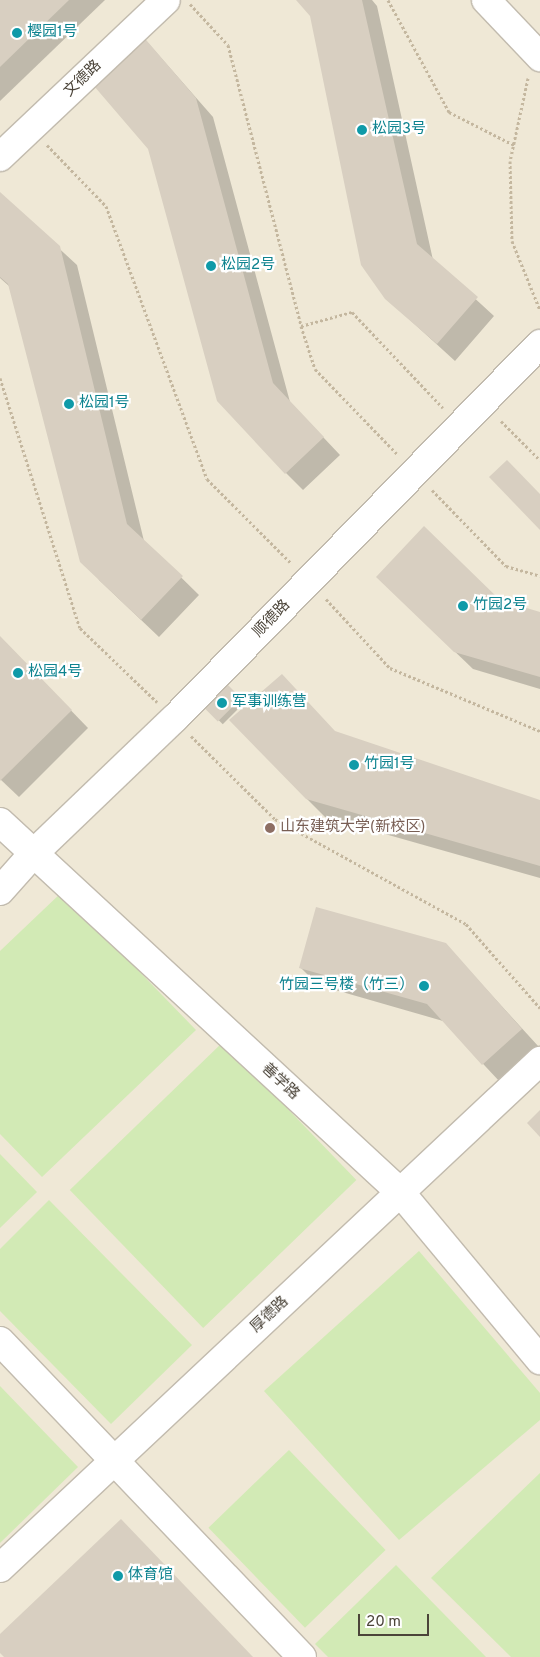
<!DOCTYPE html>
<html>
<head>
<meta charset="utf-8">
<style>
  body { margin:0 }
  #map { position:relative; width:540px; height:1657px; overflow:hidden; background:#f6f3ec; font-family:Overpass,"Noto Sans SC",sans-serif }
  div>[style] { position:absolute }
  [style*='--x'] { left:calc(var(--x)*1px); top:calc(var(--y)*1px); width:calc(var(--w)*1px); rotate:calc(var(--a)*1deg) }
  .education>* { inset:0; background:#efe8d6; transform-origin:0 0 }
  .green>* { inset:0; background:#d2eab5; transform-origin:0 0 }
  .shadow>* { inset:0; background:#0003; transform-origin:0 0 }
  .building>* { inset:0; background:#d8cfc1; transform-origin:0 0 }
  .path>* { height:3px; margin-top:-1.5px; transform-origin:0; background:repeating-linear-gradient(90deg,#c4b79f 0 2.5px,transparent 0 5px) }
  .roads { filter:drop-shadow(1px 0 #c2bbae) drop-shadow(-1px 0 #c2bbae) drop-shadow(0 1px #c2bbae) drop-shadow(0 -1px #c2bbae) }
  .minor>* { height:28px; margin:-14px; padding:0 14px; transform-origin:14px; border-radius:14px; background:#fff }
  .dots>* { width:14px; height:14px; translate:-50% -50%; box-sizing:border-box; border:2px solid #fff; border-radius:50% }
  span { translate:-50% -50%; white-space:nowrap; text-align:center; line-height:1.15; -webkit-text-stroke:4.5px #fff; paint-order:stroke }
  .culture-label { font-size:15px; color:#0d838f }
  .left { translate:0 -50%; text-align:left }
  .right { translate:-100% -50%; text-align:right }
  .street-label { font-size:15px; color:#4b4439 }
  .education-label { font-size:15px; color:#785e54 }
  .scale { position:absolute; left:358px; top:1614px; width:71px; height:22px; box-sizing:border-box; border:2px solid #4b4439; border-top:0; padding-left:6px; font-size:15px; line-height:18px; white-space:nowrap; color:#4b4439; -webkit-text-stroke:4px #fff; paint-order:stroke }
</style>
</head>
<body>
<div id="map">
  <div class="education">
    <i style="left:0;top:0;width:540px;height:1657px"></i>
  </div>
  <div class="green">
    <i style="clip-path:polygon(62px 892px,196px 1030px,42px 1177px,0 1134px,0 951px)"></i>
    <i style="left:223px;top:1042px;width:192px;height:213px;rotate:46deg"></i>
    <i style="clip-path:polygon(0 1154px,37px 1192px,0 1228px)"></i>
    <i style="clip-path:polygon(49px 1200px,192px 1345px,111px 1424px,0 1311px,0 1249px)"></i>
    <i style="clip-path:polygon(419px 1251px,540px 1393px,540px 1420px,399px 1540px,264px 1391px)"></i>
    <i style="clip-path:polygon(0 1386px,78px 1467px,0 1543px)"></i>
    <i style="left:289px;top:1450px;width:139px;height:112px;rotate:46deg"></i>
    <i style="clip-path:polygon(540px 1473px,540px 1657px,511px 1657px,431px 1578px)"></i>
    <i style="clip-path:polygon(396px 1565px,486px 1657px,328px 1657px,315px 1644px)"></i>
  </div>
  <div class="shadow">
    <i style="clip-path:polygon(0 0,105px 0,0 101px)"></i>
    <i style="clip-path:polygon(297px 0,372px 0,377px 6px,433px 260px,494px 316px,455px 361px,386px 298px,311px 15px)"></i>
    <i style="clip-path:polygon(141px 35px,213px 117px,290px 402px,340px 455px,303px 490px,286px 473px)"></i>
    <i style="clip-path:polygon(0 194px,77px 265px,144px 541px,199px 595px,159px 637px,99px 580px,9px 286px,0 278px)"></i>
    <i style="clip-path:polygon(395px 594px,540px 613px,540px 689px,473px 669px)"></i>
    <i style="clip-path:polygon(0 637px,88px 728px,19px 797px,0 779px)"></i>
    <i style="left:227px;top:686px;width:24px;height:30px;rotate:45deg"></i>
    <i style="clip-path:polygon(336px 733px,540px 802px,540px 878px,325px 817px,307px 799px)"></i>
    <i style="clip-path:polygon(445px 944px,539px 1047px,500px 1082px,443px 1021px,318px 985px,301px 968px)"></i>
  </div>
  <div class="building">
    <i style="clip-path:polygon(0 0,69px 0,0 67px)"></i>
    <i style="clip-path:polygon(296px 0,362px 0,417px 244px,478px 297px,437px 344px,385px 299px,361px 265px,310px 16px)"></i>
    <i style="clip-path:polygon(141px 34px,196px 98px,273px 383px,324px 437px,285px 474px,217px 401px,148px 149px,88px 79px)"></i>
    <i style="clip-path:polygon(0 192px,60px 246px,127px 524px,183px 576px,141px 620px,80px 562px,8px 284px,0 277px)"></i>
    <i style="clip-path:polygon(507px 460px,540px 494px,540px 530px,489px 477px)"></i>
    <i style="clip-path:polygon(424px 526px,500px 600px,540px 612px,540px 677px,454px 652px,376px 577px)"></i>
    <i style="clip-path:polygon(0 636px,72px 710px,0 781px)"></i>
    <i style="clip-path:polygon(282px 674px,335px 731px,540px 800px,540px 866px,306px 799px,229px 720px)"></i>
    <i style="left:227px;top:684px;width:20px;height:33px;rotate:45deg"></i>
    <i style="clip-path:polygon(316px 907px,446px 943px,522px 1029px,482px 1065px,427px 1004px,299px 968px)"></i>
    <i style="clip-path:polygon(540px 1110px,540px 1137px,527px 1123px)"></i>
    <i style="clip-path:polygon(121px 1519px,253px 1657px,4px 1657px,0 1653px,0 1634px)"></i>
  </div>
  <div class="path">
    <i style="--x:388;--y:0;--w:128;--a:61.4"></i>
    <i style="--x:449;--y:112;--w:73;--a:26.9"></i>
    <i style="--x:190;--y:4;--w:56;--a:47.2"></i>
    <i style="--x:228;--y:45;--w:290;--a:75.4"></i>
    <i style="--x:301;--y:326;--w:53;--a:-15.4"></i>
    <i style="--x:352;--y:312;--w:132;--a:46.5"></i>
    <i style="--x:528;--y:78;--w:85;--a:102.2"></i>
    <i style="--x:510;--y:161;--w:80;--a:88.6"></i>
    <i style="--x:512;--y:241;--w:74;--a:67.9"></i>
    <i style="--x:47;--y:145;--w:85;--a:46"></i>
    <i style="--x:106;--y:206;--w:291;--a:69.7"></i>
    <i style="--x:207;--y:479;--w:120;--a:45"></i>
    <i style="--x:301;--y:326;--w:45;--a:72"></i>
    <i style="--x:315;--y:369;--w:120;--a:46"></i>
    <i style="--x:0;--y:378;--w:262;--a:72.3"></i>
    <i style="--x:80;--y:628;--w:107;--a:43.9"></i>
    <i style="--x:501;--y:421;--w:55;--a:45"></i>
    <i style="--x:432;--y:490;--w:106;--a:45.8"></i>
    <i style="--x:506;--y:566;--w:35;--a:16"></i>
    <i style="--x:326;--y:599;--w:94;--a:47.2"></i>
    <i style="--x:390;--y:668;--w:163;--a:22.8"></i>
    <i style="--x:191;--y:736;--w:118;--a:44.7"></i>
    <i style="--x:275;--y:819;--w:218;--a:28.8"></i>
    <i style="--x:466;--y:924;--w:112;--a:48.6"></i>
  </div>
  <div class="roads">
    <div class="minor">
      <i style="--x:486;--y:0;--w:79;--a:46.5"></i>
      <i style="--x:0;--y:157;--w:228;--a:-43.4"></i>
      <i style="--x:0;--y:822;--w:545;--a:42.77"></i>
      <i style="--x:400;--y:1192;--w:219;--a:50.2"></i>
      <i style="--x:0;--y:891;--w:48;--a:-48.4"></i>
      <i style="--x:32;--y:855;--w:197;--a:-43.8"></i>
      <i style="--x:174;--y:719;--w:524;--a:-45.7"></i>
      <i style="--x:0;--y:1341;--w:437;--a:46.3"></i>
      <i style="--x:0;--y:1568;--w:741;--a:-43.19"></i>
    </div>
  </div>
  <div class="dots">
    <i style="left:17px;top:33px;background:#0f9aa8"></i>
    <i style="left:362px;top:130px;background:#0f9aa8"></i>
    <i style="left:211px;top:266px;background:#0f9aa8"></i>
    <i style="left:69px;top:404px;background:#0f9aa8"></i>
    <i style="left:463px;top:606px;background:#0f9aa8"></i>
    <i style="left:18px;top:673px;background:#0f9aa8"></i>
    <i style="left:222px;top:703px;background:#0f9aa8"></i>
    <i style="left:354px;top:765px;background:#0f9aa8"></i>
    <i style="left:270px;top:828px;background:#8d6e63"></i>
    <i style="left:424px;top:986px;background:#0f9aa8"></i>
    <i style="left:118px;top:1576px;background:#0f9aa8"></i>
  </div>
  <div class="culture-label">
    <span class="left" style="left:27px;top:33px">樱园1号</span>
    <span class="left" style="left:372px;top:130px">松园3号</span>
    <span class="left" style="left:221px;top:266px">松园2号</span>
    <span class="left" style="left:79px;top:404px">松园1号</span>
    <span class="left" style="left:473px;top:606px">竹园2号</span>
    <span class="left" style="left:28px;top:673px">松园4号</span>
    <span class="left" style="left:232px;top:703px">军事训练营</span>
    <span class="left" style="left:364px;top:765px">竹园1号</span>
    <span class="right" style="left:414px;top:986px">竹园三号楼（竹三）</span>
    <span class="left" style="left:128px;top:1576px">体育馆</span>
  </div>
  <div class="street-label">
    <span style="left:83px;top:79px;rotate:-44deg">文德路</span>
    <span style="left:272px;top:619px;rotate:-46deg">顺德路</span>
    <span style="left:280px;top:1082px;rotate:43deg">善学路</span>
    <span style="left:270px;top:1315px;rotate:-43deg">厚德路</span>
  </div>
  <div class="education-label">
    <span class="left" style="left:280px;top:828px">山东建筑大学(新校区)</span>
  </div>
  <div class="scale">20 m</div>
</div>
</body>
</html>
